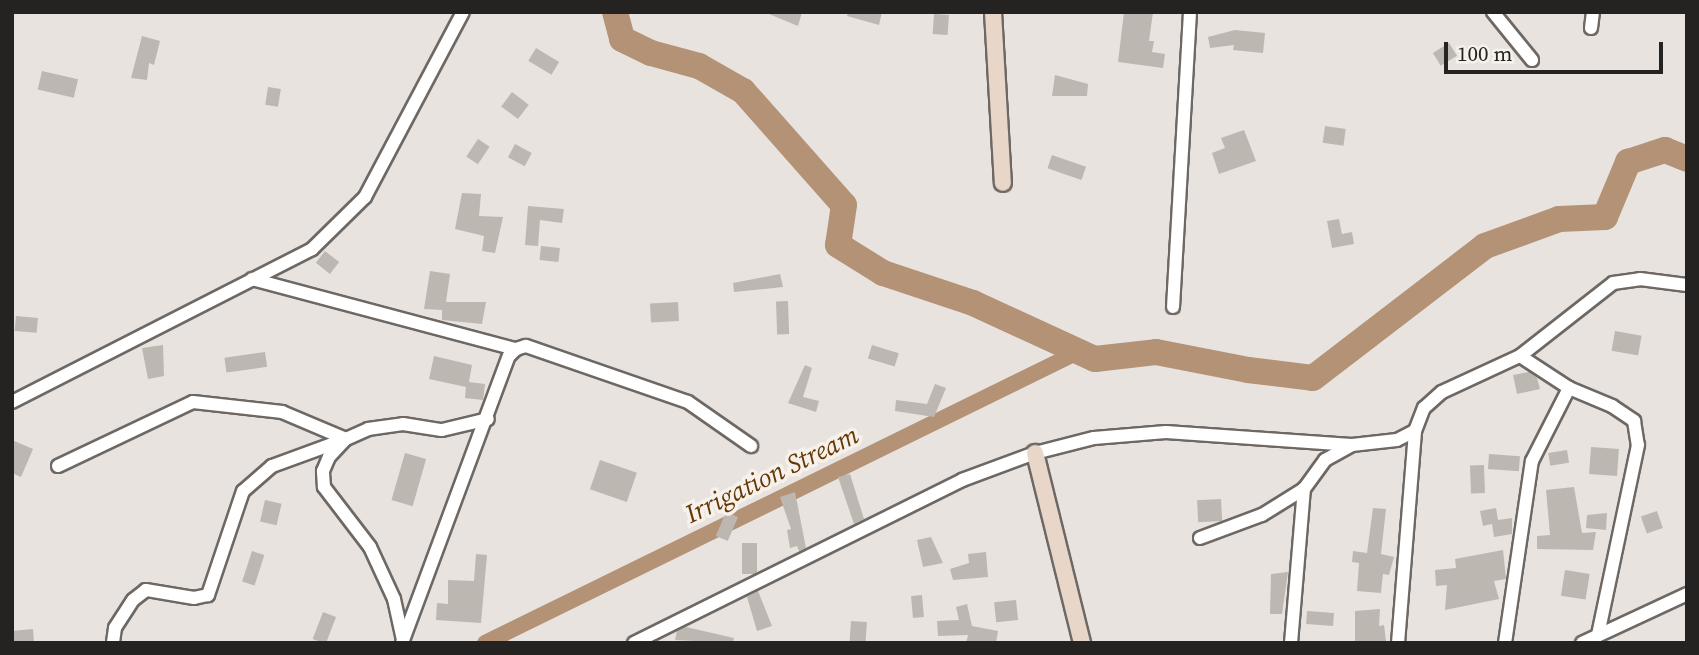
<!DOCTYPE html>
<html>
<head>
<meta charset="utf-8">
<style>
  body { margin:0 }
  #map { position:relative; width:1699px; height:655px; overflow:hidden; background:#e9e3df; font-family:"Source Serif 4",serif }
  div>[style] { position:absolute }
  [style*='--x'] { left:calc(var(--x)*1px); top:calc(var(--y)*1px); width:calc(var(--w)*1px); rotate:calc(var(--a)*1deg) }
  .canal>* { height:16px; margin:-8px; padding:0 8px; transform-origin:8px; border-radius:8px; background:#b49276 }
  .river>* { height:26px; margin:-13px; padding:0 13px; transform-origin:13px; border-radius:13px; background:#b49276 }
  .building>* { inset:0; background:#bdb7b2; transform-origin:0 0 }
  .roads { filter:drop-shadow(2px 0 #6e6864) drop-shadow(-2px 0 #6e6864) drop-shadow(0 2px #6e6864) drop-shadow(0 -2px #6e6864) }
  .street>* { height:12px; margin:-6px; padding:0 6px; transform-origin:6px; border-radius:6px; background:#fff }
  .secondary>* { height:16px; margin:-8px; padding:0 8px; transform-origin:8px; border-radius:8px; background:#e8d7c8 }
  span { translate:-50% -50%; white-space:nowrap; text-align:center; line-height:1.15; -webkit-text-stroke:7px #f7f1ec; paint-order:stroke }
  .water-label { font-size:26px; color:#643705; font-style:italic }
  .frame { position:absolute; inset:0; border:14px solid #252322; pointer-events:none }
  .scale { position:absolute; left:1444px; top:42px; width:219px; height:32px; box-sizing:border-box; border:4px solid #252322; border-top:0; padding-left:9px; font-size:21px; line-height:24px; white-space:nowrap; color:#252322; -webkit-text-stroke:5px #f7f1ec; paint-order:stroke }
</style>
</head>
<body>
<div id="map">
  <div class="canal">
    <i style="--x:485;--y:643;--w:663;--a:-26.14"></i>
  </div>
  <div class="river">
    <i style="--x:615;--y:12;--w:28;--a:75"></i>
    <i style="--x:622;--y:39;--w:32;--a:26"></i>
    <i style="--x:651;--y:53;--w:50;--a:15.2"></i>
    <i style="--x:699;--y:66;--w:51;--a:29.6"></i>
    <i style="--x:743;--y:91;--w:152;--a:48.5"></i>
    <i style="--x:844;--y:205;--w:40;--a:98.5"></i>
    <i style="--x:838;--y:245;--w:53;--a:31.9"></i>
    <i style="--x:883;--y:273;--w:95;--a:18.4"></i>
    <i style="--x:973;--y:303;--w:134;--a:24.7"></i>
    <i style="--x:1095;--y:359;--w:61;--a:-6.5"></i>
    <i style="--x:1156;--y:352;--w:94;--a:11.1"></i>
    <i style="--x:1248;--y:370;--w:65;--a:7"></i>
    <i style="--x:1313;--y:378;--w:217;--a:-37.5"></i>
    <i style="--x:1485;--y:246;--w:79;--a:-20"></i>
    <i style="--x:1559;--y:219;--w:46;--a:-2.5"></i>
    <i style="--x:1605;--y:217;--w:60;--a:-67.3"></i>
    <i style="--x:1628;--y:162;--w:39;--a:-18"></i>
    <i style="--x:1665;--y:150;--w:24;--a:22"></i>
  </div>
  <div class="building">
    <i style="clip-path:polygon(764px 12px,802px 12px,798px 26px)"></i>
    <i style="clip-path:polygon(848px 12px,882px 12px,879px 25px,847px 16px)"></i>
    <i style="clip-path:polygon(1124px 12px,1153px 12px,1149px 41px,1154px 41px,1152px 52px,1165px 54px,1163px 68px,1118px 62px)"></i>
    <i style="left:934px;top:14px;width:15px;height:20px;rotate:4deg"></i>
    <i style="clip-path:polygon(1235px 30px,1265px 33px,1263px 53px,1233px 50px,1234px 45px,1210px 48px,1208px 37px)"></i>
    <i style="clip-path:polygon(142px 36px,160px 41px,154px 65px,149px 63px,147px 80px,131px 78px)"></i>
    <i style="left:1449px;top:43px;width:15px;height:19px;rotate:58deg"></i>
    <i style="left:536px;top:48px;width:27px;height:15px;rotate:31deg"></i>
    <i style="left:42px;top:71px;width:37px;height:19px;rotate:13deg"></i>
    <i style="clip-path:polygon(1055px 75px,1088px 84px,1087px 96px,1052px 96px)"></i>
    <i style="left:268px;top:87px;width:13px;height:18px;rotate:9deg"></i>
    <i style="left:512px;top:92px;width:21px;height:18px;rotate:37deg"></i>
    <i style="left:1325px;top:126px;width:21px;height:17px;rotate:8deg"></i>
    <i style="clip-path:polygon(1244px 130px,1256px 161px,1219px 174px,1212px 153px,1225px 148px,1221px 138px)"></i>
    <i style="left:478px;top:139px;width:14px;height:21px;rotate:34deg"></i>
    <i style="left:515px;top:144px;width:19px;height:15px;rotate:28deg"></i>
    <i style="left:1052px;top:155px;width:36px;height:14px;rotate:19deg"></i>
    <i style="clip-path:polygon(462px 193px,481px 194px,479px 216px,503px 217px,495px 253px,482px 251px,484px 236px,455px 229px)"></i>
    <i style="clip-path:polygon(528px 206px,564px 209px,562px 223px,540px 220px,538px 246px,525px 245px)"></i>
    <i style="clip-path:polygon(1339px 219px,1342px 234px,1352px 232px,1354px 244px,1332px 248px,1327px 221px)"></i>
    <i style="left:541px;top:246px;width:19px;height:14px;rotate:6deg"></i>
    <i style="left:325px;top:251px;width:18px;height:15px;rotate:38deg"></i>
    <i style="clip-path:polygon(430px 271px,450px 274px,446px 302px,486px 302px,482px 324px,442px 320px,442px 310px,424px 309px)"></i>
    <i style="clip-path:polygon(780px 274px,783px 287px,734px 292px,733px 283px)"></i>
    <i style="left:788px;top:301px;width:33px;height:12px;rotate:88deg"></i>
    <i style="left:678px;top:302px;width:19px;height:28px;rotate:87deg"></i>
    <i style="left:16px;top:316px;width:22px;height:15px;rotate:5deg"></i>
    <i style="left:1615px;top:331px;width:27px;height:20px;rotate:10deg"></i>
    <i style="clip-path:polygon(163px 345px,164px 376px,148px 379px,142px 348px)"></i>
    <i style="left:872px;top:345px;width:28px;height:14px;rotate:17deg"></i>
    <i style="left:265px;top:352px;width:15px;height:41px;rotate:82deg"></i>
    <i style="clip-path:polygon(434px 356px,472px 365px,469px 382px,485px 384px,483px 400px,465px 398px,466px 387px,429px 379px)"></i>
    <i style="clip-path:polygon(805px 365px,812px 368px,803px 397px,819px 401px,816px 412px,788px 403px)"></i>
    <i style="clip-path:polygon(1529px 372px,1537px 378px,1540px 389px,1517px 394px,1513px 375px)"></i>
    <i style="clip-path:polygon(935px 384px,946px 388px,934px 417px,895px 411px,896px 400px,927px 404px)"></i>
    <i style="clip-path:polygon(12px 440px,33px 449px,21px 477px,12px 473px)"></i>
    <i style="left:1591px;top:447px;width:28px;height:27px;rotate:4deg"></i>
    <i style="left:1567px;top:450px;width:13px;height:19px;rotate:81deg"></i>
    <i style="left:405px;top:453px;width:22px;height:49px;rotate:16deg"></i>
    <i style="left:1489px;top:454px;width:31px;height:15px;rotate:4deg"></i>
    <i style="left:600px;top:460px;width:39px;height:31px;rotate:19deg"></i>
    <i style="left:1484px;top:465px;width:28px;height:14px;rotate:88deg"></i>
    <i style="clip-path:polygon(850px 474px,864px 519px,854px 524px,838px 477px)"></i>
    <i style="clip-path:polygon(1574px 487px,1582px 533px,1596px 532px,1593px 550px,1537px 549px,1537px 536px,1550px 535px,1546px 490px)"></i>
    <i style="clip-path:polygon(795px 492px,806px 548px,799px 551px,797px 546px,790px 548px,787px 530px,791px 529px,780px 497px)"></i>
    <i style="left:1221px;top:499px;width:22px;height:24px;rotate:87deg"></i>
    <i style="left:265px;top:500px;width:17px;height:22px;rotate:13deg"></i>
    <i style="clip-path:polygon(1373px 508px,1386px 509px,1381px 554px,1394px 557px,1389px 575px,1383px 574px,1381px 593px,1357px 591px,1359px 563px,1352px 562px,1353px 551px,1367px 553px)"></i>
    <i style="clip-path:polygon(1496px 508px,1498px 520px,1512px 518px,1512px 534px,1494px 537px,1492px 524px,1483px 526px,1480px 511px)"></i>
    <i style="left:1657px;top:511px;width:18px;height:17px;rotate:71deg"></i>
    <i style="left:726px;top:512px;width:13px;height:26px;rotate:23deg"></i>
    <i style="clip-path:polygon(1607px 513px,1606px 530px,1586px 528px,1587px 515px)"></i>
    <i style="clip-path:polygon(931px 537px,943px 563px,923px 567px,917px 540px)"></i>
    <i style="left:742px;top:543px;width:15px;height:31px"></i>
    <i style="clip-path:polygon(1503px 550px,1506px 579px,1494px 581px,1499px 599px,1445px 610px,1447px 585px,1436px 586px,1435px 570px,1456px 568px,1455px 559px)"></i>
    <i style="left:252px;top:551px;width:13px;height:32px;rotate:18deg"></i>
    <i style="clip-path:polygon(986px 552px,988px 577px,953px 580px,950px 569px,969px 563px,968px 554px)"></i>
    <i style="clip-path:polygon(476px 554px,487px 555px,481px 623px,436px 620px,437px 603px,448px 604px,448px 580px,474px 581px)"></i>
    <i style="left:1565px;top:570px;width:25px;height:26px;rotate:9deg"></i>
    <i style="clip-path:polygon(1288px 572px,1282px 614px,1270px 614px,1271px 574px)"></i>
    <i style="clip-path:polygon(758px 591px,772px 626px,757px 631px,747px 597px)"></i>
    <i style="left:922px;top:595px;width:22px;height:11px;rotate:85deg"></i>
    <i style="left:1016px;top:600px;width:20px;height:22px;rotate:84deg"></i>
    <i style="clip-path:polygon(967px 604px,972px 626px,998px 631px,996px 643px,966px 643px,968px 635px,938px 636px,937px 621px,959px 620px,956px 607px)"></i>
    <i style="clip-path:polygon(1380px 609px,1379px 626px,1384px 625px,1386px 641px,1355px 643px,1355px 611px)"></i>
    <i style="left:323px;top:612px;width:14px;height:29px;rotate:21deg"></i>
    <i style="left:1334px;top:613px;width:13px;height:27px;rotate:94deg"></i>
    <i style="left:851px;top:621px;width:16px;height:22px;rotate:4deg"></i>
    <i style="clip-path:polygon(686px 627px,734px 638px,733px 643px,675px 640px,677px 631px)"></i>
    <i style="clip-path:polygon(33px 629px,34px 643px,12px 643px,12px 631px)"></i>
  </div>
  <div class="roads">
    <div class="street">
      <i style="--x:1493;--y:12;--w:62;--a:50.9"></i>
      <i style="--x:1591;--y:28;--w:16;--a:-83"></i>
      <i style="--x:252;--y:279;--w:273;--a:14.9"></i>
      <i style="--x:1173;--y:307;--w:295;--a:-86.7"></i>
      <i style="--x:1520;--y:356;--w:59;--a:33.1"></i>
      <i style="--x:1569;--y:388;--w:47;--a:22.7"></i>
      <i style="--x:1612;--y:406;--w:27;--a:34"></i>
      <i style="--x:1634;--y:421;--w:24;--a:81"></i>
      <i style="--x:1638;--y:445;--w:194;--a:101.9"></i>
      <i style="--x:12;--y:402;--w:337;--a:-27"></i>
      <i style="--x:312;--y:249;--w:74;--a:-44.5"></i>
      <i style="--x:365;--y:197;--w:209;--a:-62.1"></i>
      <i style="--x:58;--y:466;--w:149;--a:-25.4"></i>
      <i style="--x:193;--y:402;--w:90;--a:6.4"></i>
      <i style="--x:282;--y:412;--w:69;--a:22.9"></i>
      <i style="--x:346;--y:439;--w:79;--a:160"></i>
      <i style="--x:272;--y:466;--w:38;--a:139"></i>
      <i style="--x:243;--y:491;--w:110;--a:108.6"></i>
      <i style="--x:208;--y:595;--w:14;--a:168"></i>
      <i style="--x:194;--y:598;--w:49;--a:-170.5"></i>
      <i style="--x:146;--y:590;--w:16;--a:142"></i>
      <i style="--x:133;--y:600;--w:33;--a:123"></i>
      <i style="--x:115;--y:628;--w:15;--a:98"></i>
      <i style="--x:1200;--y:538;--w:66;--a:-20.4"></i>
      <i style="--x:1262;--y:515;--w:49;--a:-31.8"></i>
      <i style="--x:1304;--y:489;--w:36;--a:-54"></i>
      <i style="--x:1325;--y:460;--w:31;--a:-29"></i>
      <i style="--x:1352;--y:445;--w:45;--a:-6.3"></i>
      <i style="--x:1397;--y:440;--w:20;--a:-27"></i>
      <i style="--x:1415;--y:431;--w:25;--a:-69"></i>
      <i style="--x:1424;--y:408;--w:24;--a:-42"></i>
      <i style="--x:1442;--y:392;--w:86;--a:-24.8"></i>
      <i style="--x:1520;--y:356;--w:118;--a:-38.1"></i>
      <i style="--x:1613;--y:283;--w:27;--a:-8"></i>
      <i style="--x:1640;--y:279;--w:47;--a:7.3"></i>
      <i style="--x:403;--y:640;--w:42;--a:-102.4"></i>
      <i style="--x:394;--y:599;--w:57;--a:-114.8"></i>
      <i style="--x:370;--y:547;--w:76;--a:-127.5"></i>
      <i style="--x:324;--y:487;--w:16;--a:-94"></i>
      <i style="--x:323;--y:471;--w:15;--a:-67"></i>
      <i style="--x:329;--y:457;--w:25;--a:-47"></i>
      <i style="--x:346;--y:439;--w:24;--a:-24"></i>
      <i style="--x:368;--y:429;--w:35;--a:-8"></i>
      <i style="--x:403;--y:424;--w:39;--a:9"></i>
      <i style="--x:442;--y:430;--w:47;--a:-13.4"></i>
      <i style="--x:402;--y:643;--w:306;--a:-69.6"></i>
      <i style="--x:509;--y:356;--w:10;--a:-45"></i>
      <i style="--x:516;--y:349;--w:10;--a:-17"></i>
      <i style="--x:526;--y:346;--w:171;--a:19.1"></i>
      <i style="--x:688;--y:402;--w:77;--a:34.9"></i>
      <i style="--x:634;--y:643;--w:366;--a:-26.4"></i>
      <i style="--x:962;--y:480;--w:78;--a:-20.3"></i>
      <i style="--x:1035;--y:453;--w:61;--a:-14.3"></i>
      <i style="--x:1094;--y:438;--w:72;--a:-4.8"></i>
      <i style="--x:1166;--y:432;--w:186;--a:4"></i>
      <i style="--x:1291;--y:643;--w:155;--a:-85.2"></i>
      <i style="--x:1398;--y:643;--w:213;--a:-85.4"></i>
      <i style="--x:1505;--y:643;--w:184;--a:-81.6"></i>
      <i style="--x:1532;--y:461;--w:82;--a:-63.1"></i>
      <i style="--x:1582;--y:643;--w:116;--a:-25"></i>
    </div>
    <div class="secondary">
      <i style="--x:993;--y:12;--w:171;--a:86.7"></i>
      <i style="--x:1035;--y:453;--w:196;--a:76.1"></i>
    </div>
  </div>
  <div class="water-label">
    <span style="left:772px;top:475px;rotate:-26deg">Irrigation Stream</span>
  </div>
  <div class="frame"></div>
  <div class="scale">100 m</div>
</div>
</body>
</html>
